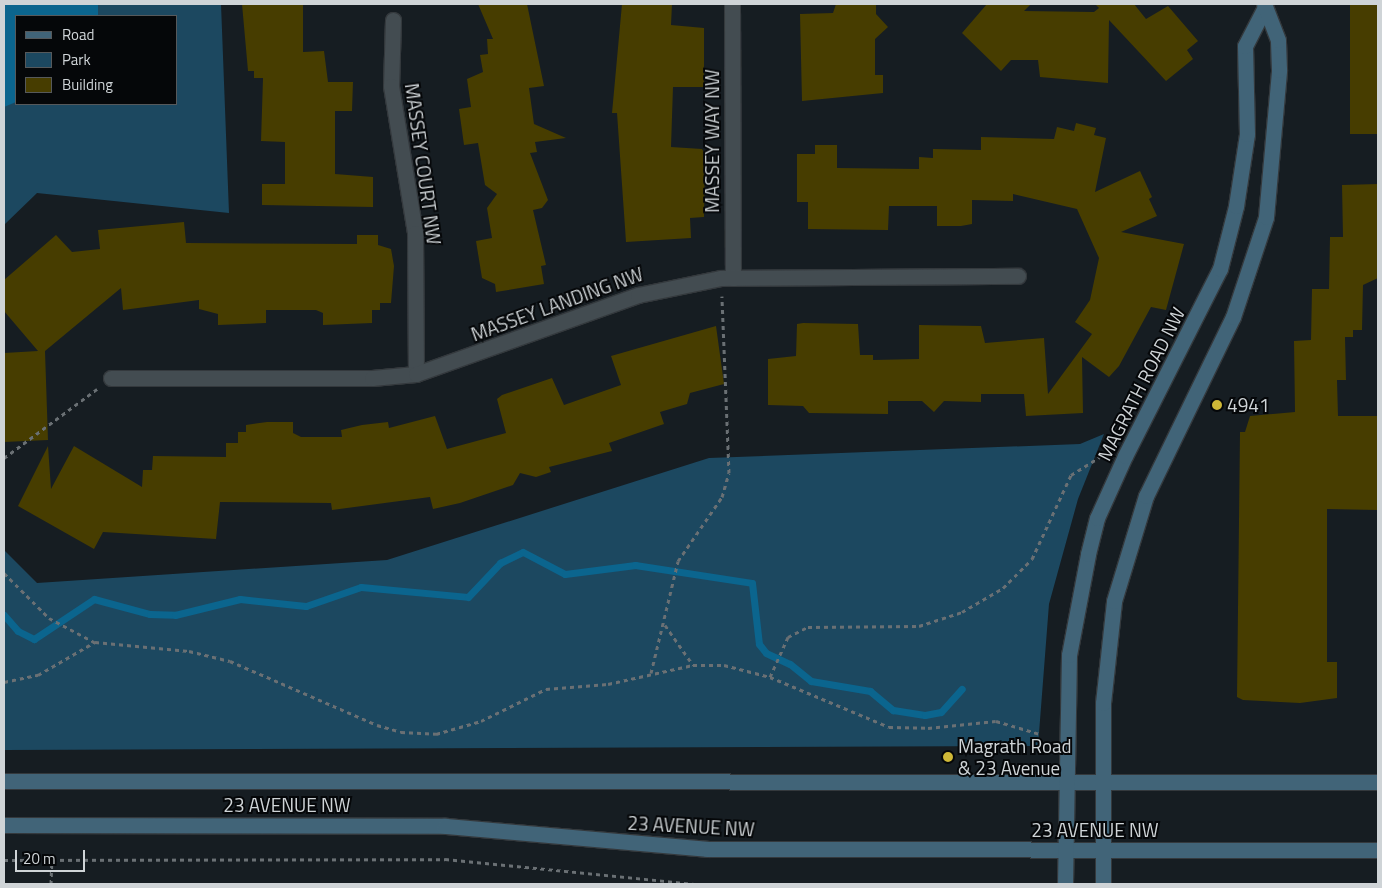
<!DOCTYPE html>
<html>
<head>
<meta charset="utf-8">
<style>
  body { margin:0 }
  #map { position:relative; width:1382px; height:888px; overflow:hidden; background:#161d22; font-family:"Titillium Web",sans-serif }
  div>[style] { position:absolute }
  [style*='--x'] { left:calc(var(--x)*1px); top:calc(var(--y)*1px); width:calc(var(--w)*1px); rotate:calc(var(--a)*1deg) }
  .green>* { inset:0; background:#1c4860 }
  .water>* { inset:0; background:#0b658e }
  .stream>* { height:7px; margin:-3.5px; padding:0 3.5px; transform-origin:3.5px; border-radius:3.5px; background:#0b658e }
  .building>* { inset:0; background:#473d00; transform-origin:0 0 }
  .path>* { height:3px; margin-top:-1.5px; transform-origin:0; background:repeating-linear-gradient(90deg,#6a7074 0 4px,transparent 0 8px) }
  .roads { filter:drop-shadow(1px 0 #34393d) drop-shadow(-1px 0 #34393d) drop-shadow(0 1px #34393d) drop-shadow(0 -1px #34393d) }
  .street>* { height:15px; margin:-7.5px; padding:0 7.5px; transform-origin:7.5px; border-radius:7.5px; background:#434c51 }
  .secondary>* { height:15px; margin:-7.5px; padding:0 7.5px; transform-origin:7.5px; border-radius:7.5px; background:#416478 }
  .dots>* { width:14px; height:14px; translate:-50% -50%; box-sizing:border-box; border:2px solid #050709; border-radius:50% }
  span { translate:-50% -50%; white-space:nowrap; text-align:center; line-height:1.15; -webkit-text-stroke:4px #050709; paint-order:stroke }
  .street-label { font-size:19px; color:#cfd4d7 }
  .poi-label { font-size:19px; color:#cfd4d7 }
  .left { translate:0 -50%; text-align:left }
  .frame { position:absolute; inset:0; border:5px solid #cfd4d7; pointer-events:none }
  .legend { position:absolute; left:15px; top:15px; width:162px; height:90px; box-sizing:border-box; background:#050709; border:1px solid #56595b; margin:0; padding:6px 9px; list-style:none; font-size:15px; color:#cfd4d7 }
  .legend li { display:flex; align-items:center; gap:10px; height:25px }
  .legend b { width:25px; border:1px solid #56595b }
  .scale { position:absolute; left:15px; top:850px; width:70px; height:22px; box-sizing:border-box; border:2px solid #cfd4d7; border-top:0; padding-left:6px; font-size:15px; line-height:18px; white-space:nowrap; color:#cfd4d7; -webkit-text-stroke:4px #050709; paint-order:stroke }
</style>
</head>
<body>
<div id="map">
  <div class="green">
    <i style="clip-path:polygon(evenodd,4px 4px,221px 4px,229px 213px,37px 193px,4px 225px,4px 4px,16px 16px,176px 16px,176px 104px,16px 104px,16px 16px)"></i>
    <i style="clip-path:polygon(1104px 434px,1078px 499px,1049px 604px,1038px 746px,4px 750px,4px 550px,37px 583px,387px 560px,709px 458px,1080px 444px)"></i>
  </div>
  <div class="water">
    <i style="clip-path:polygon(4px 4px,98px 4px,98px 16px,16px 16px,16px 102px,4px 107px)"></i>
  </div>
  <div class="stream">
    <i style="--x:4;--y:615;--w:21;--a:49"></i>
    <i style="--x:18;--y:631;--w:18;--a:27"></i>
    <i style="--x:34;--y:639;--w:72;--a:-33.7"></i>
    <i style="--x:94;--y:599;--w:58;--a:15"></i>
    <i style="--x:150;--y:614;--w:25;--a:2"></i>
    <i style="--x:175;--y:615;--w:67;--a:-13.8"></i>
    <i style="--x:240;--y:599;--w:66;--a:6.1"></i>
    <i style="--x:306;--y:606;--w:58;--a:-19.1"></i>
    <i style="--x:361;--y:587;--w:107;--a:5.3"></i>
    <i style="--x:468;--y:597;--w:47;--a:-46.7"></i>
    <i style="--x:500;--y:563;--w:25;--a:-26"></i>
    <i style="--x:523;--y:552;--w:47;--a:27.6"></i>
    <i style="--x:565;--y:574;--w:71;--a:-7.3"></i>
    <i style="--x:635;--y:565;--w:118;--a:8.7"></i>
    <i style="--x:752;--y:583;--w:61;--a:83.5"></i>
    <i style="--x:759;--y:644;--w:11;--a:52"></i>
    <i style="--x:766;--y:653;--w:26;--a:25"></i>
    <i style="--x:790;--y:664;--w:27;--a:39"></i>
    <i style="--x:811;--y:681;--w:60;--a:9.6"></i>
    <i style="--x:870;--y:691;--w:30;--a:40"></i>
    <i style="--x:893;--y:710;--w:32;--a:9"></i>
    <i style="--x:925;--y:715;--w:16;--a:-11"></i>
    <i style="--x:941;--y:712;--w:31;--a:-48"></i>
  </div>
  <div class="building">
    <i style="clip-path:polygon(242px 4px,303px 4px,303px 52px,324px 51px,328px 82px,353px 82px,352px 111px,335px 111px,335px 174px,373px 177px,373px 207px,262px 205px,262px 184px,285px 184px,285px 142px,261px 141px,263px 78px,254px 78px,254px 71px,248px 71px)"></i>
    <i style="clip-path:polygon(478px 4px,527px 4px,544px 86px,529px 88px,534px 124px,566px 138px,535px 142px,537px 152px,530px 153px,548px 200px,542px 208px,533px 210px,546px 265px,541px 266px,544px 284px,496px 292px,495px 284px,482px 278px,476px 241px,492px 238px,487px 208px,497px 194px,485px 185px,478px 143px,464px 145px,459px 109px,471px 107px,467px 79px,483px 72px,480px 55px,488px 54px,487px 39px,493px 39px)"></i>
    <i style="clip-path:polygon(622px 4px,672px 4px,671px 25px,704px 28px,704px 87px,673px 87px,671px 147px,702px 149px,705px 154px,704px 217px,690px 218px,691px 238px,626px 242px,617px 113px,612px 113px)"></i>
    <i style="clip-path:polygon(836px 4px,876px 4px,876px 14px,888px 27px,875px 39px,875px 75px,883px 75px,883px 93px,802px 101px,800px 14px,833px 13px)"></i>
    <i style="clip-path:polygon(987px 4px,1031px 4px,1024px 11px,1094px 12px,1099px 8px,1095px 4px,1134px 4px,1146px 19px,1168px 6px,1198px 41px,1187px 50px,1193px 59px,1166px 81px,1109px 20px,1108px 83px,1040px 77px,1038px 60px,1011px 60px,1001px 71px,962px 33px)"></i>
    <i style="left:1350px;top:4px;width:28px;height:130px"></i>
    <i style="clip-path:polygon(1076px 123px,1096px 128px,1094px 135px,1106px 138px,1095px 192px,1140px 171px,1152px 197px,1149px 199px,1157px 216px,1121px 232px,1184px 244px,1166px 310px,1151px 307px,1119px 366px,1109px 377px,1082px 357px,1083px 413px,1026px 416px,1024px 394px,981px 394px,981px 402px,944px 401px,934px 412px,922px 401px,888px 401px,888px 414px,809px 413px,803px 406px,768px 405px,768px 359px,796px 356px,797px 324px,803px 323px,858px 324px,860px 355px,873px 355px,873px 360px,919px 359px,919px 325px,981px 326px,985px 343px,1044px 338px,1048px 394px,1092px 334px,1075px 322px,1090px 300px,1099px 258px,1077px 209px,1013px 194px,1013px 201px,972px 200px,972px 224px,961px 226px,937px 226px,937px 206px,889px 206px,888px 230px,808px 229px,808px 202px,797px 202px,797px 154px,815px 154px,815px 145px,837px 145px,837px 168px,919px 169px,919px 157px,933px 158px,933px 149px,981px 150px,981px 137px,1054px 139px,1057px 127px,1074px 131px)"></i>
    <i style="clip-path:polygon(1378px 184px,1378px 278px,1363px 285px,1362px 330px,1353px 330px,1353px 337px,1345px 337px,1346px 380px,1337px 380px,1338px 416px,1377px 416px,1378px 510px,1327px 509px,1327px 662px,1337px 662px,1337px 698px,1300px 703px,1243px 700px,1237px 697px,1240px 432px,1245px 432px,1250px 416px,1295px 412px,1294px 341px,1311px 340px,1312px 289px,1329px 289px,1330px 237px,1343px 237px,1342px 185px)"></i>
    <i style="clip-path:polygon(184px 222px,186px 243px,357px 244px,357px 235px,378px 235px,378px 245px,391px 249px,394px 266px,391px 303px,380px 303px,380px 310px,372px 310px,372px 323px,323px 325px,323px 313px,316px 310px,266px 310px,266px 323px,218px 325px,218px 314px,199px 309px,199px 300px,123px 310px,121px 288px,45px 351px,48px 440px,4px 442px,4px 353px,38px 351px,4px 311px,4px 280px,56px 235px,72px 252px,100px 249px,98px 230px)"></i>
    <i style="clip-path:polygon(716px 326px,724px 384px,690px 393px,687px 404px,660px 412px,664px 424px,609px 443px,612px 451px,549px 467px,551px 472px,536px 477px,520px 473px,513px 485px,460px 503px,433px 509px,430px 497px,332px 510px,331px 503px,220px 502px,216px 539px,103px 532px,94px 549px,18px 506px,48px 446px,51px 489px,74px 446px,142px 487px,143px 470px,152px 470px,153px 456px,226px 457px,226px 443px,238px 443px,238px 432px,246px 432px,246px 425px,267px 422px,293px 422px,293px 433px,301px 437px,342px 437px,341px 430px,362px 425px,388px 422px,389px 428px,435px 416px,447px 449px,506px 433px,497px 399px,502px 395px,552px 378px,564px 405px,621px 385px,611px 356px)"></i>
  </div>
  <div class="path">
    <i style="--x:4;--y:458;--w:116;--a:-36.6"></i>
    <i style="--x:4;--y:573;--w:64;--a:45"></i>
    <i style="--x:49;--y:618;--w:51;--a:28.1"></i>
    <i style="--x:665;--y:625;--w:49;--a:55"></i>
    <i style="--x:651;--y:673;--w:115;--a:-76.4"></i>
    <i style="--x:678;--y:561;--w:78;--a:-55.5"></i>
    <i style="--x:722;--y:497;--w:25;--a:-74"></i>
    <i style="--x:729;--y:473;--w:177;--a:-92.3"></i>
    <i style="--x:770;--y:677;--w:44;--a:-65.8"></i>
    <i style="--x:788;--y:637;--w:22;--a:-27"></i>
    <i style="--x:808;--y:627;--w:111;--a:-0.5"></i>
    <i style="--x:919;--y:626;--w:45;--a:-18"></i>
    <i style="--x:962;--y:612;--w:48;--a:-30.3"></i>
    <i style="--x:1003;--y:588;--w:41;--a:-45"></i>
    <i style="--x:1032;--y:559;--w:93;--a:-65.1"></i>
    <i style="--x:1071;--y:475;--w:34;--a:-32"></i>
    <i style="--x:4;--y:682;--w:35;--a:-12"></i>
    <i style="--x:38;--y:675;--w:66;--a:-30.1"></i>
    <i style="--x:95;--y:642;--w:94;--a:5.5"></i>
    <i style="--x:189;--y:651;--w:42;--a:13.7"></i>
    <i style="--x:230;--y:661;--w:160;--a:23.5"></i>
    <i style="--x:377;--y:725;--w:25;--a:16"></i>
    <i style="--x:401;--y:732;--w:35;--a:3"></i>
    <i style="--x:436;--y:734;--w:47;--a:-16.1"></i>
    <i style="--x:481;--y:721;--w:72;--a:-26.2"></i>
    <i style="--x:546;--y:689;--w:62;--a:-4.6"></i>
    <i style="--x:608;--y:684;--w:87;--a:-12.6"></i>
    <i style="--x:693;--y:665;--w:31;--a:0"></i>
    <i style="--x:724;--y:665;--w:48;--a:14.6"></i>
    <i style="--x:770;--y:677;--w:129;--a:22.8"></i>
    <i style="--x:889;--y:727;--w:39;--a:1"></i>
    <i style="--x:928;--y:728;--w:68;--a:-5.9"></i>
    <i style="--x:996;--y:721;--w:46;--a:16.5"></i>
    <i style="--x:4;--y:860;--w:441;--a:-0.1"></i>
    <i style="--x:445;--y:859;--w:253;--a:5.7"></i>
    <i style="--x:697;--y:884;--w:140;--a:0"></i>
    <i style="--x:51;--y:884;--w:24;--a:-88"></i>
    <i style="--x:962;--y:884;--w:24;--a:0"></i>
    <i style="--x:1139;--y:884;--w:64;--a:0"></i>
    <i style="--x:1297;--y:884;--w:49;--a:0"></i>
  </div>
  <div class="roads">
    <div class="street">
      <i style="--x:732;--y:4;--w:274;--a:89.8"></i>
      <i style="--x:393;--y:20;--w:66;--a:91.7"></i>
      <i style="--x:391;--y:86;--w:149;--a:80.7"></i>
      <i style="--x:415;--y:233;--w:141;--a:89.6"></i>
      <i style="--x:111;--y:378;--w:261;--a:0"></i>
      <i style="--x:372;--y:378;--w:44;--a:-5.2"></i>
      <i style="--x:416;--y:374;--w:236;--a:-19.6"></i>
      <i style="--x:638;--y:295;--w:85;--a:-11.6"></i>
      <i style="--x:721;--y:278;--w:297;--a:-0.4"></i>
    </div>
    <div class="secondary">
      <i style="--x:4;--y:781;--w:1374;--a:0.04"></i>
      <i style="--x:4;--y:825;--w:441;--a:0.1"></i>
      <i style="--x:445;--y:826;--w:263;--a:5"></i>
      <i style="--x:707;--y:849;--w:671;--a:0.09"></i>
      <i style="--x:1065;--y:884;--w:229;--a:-89"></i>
      <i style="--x:1069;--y:655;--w:103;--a:-79.3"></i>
      <i style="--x:1088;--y:554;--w:37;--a:-76"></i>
      <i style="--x:1097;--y:518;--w:68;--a:-65.7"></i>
      <i style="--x:1125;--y:456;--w:210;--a:-63.1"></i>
      <i style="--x:1220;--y:269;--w:65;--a:-75.7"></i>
      <i style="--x:1236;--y:206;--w:73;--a:-81.3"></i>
      <i style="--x:1247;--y:134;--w:88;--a:-91.3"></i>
      <i style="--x:1245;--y:46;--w:42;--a:-62.8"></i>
      <i style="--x:1103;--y:884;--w:181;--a:-90"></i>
      <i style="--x:1103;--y:703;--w:103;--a:-83.8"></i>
      <i style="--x:1114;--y:601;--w:110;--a:-73.1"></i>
      <i style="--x:1146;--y:496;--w:199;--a:-64.1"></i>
      <i style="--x:1233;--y:317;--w:105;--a:-71.7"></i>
      <i style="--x:1266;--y:217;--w:148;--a:-84.9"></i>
      <i style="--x:1279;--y:70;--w:30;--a:-92"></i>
      <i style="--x:1278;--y:40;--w:39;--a:-111"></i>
    </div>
  </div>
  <div class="dots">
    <i style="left:1217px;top:405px;background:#cfb837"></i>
    <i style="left:948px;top:757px;background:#cfb837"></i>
  </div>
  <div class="street-label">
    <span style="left:712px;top:141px;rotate:-90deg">MASSEY WAY NW</span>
    <span style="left:423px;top:164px;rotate:82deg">MASSEY COURT NW</span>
    <span style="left:557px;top:304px;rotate:-20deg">MASSEY LANDING NW</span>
    <span style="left:1141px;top:384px;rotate:-63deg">MAGRATH ROAD NW</span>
    <span style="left:287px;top:805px">23 AVENUE NW</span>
    <span style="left:691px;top:826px;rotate:3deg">23 AVENUE NW</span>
    <span style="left:1095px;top:830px">23 AVENUE NW</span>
  </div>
  <div class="poi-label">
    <span class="left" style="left:1227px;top:405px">4941</span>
    <span class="left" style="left:958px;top:757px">Magrath Road<br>&amp; 23 Avenue</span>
  </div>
  <div class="frame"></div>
  <ul class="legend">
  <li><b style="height:6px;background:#416478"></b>Road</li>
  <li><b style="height:14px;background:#1c4860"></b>Park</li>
  <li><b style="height:14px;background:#473d00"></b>Building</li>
  </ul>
  <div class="scale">20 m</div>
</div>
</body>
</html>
